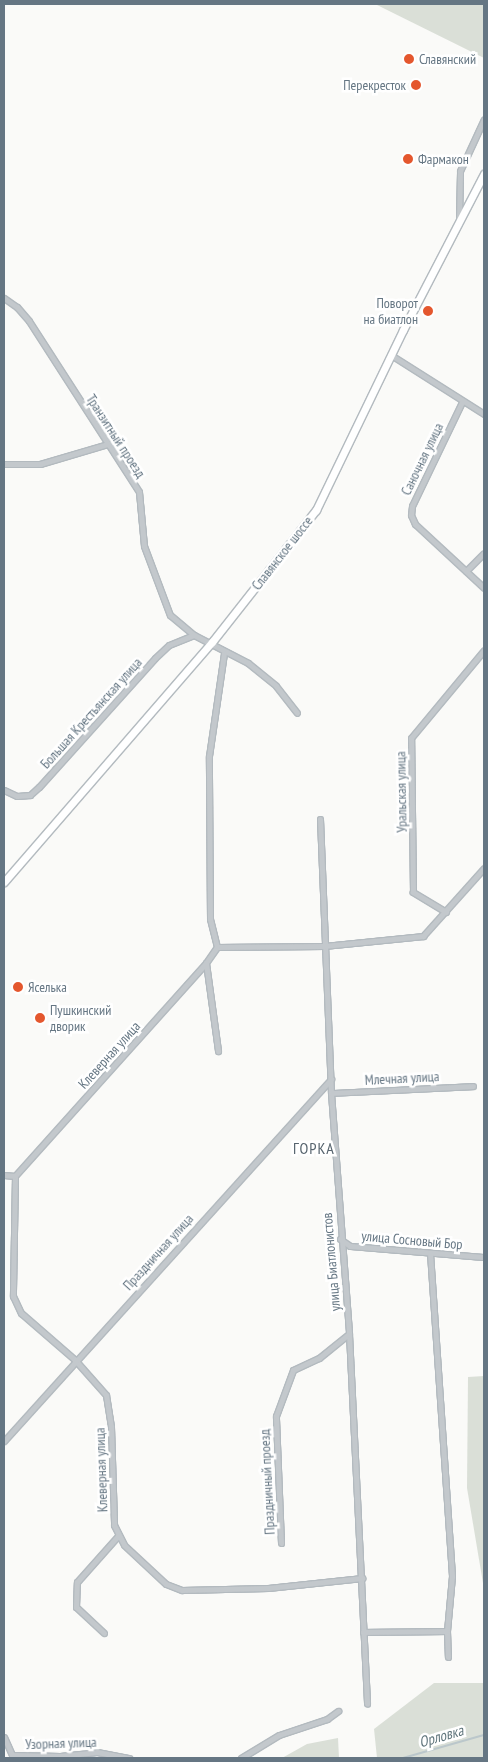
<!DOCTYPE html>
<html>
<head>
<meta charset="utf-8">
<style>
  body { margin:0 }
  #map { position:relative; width:488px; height:1762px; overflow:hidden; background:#fafaf8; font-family:"PT Sans Narrow",sans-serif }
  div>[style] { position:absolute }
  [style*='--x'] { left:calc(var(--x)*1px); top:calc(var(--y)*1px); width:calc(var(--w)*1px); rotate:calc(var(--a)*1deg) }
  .green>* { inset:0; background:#dadfd7 }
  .stream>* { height:2px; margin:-1px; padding:0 1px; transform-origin:1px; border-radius:1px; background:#bbc7cb }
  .roads { filter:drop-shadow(1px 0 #b3babf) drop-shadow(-1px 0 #b3babf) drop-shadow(0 1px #b3babf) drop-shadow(0 -1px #b3babf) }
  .street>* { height:5px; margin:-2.5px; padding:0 2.5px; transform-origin:2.5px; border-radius:2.5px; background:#c3c8cc }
  .secondary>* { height:7px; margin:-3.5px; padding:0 3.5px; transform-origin:3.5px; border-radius:3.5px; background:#fff }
  .dots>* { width:14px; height:14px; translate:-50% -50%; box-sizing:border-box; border:2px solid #fff; border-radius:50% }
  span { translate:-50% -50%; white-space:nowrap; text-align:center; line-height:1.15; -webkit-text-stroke:5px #fff; paint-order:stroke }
  .poi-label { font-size:14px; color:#657683 }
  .left { translate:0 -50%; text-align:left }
  .right { translate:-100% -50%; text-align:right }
  .street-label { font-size:14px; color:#657683 }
  .water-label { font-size:15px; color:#60757c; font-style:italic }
  .quarter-label { font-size:16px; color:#57646e; letter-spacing:1px }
  .frame { position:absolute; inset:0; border:5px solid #657683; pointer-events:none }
</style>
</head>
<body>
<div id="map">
  <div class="green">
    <i style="clip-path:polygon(375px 4px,484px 4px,484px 58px)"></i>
    <i style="clip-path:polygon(484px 1376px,484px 1589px,467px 1488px,468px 1377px)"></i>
    <i style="clip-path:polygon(434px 1683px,484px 1683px,484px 1758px,377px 1758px,374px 1729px)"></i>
    <i style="clip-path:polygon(338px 1738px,339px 1758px,282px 1758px,307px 1744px)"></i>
  </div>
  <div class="stream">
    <i style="--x:403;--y:1758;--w:84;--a:-15.9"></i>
  </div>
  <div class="roads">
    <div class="street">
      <i style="--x:459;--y:220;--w:49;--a:-88.8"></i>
      <i style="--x:460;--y:171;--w:57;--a:-65.2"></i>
      <i style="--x:4;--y:298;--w:16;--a:35"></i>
      <i style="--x:17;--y:307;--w:18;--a:49"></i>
      <i style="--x:29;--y:321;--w:203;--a:57.2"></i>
      <i style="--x:139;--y:492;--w:54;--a:84.7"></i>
      <i style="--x:144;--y:546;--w:74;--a:69.4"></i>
      <i style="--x:170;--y:615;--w:31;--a:40"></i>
      <i style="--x:194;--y:635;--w:61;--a:27.4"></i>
      <i style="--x:248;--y:663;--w:36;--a:39"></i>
      <i style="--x:276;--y:686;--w:34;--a:52"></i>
      <i style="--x:391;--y:355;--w:110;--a:32.4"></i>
      <i style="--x:462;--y:402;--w:115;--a:115.7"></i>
      <i style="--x:412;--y:506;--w:9;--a:96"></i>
      <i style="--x:411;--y:515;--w:10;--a:66"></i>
      <i style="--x:415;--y:524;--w:94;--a:42.8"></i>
      <i style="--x:4;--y:464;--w:36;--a:0"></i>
      <i style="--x:40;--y:464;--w:71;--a:-16.4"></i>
      <i style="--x:466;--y:571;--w:25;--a:-45"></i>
      <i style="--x:4;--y:790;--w:14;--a:25"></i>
      <i style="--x:17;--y:796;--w:13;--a:-4"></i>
      <i style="--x:30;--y:795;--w:12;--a:-42"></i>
      <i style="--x:39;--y:787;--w:173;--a:-48"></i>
      <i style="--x:155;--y:658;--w:19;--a:-43"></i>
      <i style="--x:169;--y:645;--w:27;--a:-22"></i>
      <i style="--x:320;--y:819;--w:274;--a:87.7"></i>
      <i style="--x:331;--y:1093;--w:242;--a:85.7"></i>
      <i style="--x:349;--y:1334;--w:370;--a:87.2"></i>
      <i style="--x:446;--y:912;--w:39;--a:-149"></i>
      <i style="--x:413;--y:892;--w:154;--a:-90.7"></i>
      <i style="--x:411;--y:738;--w:114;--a:-50.3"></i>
      <i style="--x:217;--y:947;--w:19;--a:125"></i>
      <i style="--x:206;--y:963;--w:286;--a:131.9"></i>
      <i style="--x:15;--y:1176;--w:120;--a:91"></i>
      <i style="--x:13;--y:1296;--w:19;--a:65"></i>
      <i style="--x:21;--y:1313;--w:72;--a:41"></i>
      <i style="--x:75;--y:1360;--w:47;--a:48.5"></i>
      <i style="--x:106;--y:1395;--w:32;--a:81"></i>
      <i style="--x:111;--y:1427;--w:98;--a:88.2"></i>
      <i style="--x:114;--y:1525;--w:22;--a:63"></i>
      <i style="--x:124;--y:1545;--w:57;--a:42.9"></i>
      <i style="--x:166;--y:1584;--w:17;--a:21"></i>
      <i style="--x:182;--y:1590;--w:86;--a:-1.3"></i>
      <i style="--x:268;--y:1588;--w:95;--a:-6.1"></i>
      <i style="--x:217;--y:947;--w:107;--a:-0.5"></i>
      <i style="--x:324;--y:946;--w:100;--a:-5.8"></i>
      <i style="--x:423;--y:936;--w:91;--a:-48.1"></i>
      <i style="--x:217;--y:947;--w:29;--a:-104"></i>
      <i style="--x:210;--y:919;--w:163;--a:-90.4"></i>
      <i style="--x:209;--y:756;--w:104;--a:-81.7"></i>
      <i style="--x:206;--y:963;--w:89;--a:82.2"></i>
      <i style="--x:331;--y:1093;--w:142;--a:-2.8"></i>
      <i style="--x:4;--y:1175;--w:11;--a:5"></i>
      <i style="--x:340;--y:1239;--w:12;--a:35"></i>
      <i style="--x:350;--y:1246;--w:134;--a:4.7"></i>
      <i style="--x:430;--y:1253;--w:324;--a:86.1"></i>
      <i style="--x:452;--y:1576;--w:55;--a:95.2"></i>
      <i style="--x:447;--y:1631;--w:26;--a:88"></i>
      <i style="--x:4;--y:1441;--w:488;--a:-47.9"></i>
      <i style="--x:281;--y:1543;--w:127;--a:-92.3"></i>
      <i style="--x:276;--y:1416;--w:49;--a:-69.7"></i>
      <i style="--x:293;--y:1370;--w:29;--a:-25"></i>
      <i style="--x:319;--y:1358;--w:38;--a:-39"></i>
      <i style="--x:363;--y:1632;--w:84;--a:-0.7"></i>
      <i style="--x:104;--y:1633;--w:38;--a:-137"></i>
      <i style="--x:76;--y:1607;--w:25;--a:-88"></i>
      <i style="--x:77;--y:1582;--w:62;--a:-48.3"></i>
      <i style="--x:4;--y:1737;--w:20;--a:66"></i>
      <i style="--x:12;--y:1755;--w:48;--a:1.2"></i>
      <i style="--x:60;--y:1756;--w:37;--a:-6"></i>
      <i style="--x:97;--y:1752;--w:33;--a:11"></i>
      <i style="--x:241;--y:1758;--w:44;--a:-31.2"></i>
      <i style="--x:279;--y:1735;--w:51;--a:-18.4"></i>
      <i style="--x:327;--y:1719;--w:14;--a:-36"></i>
    </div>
    <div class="secondary">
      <i style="--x:4;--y:882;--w:318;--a:-49.1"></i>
      <i style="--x:212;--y:642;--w:168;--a:-51.8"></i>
      <i style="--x:316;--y:510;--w:200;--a:-64.2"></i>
      <i style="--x:403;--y:330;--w:176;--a:-62.6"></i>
    </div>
  </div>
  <div class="dots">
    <i style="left:409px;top:59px;background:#e4572e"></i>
    <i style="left:416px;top:85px;background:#e4572e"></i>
    <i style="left:408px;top:159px;background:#e4572e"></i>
    <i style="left:428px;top:311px;background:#e4572e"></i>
    <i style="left:18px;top:987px;background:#e4572e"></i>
    <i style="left:40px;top:1018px;background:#e4572e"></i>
  </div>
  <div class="poi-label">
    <span class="left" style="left:419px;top:59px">Славянский</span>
    <span class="right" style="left:406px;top:85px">Перекресток</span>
    <span class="left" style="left:418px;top:159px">Фармакон</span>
    <span class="right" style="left:418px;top:311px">Поворот<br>на биатлон</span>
    <span class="left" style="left:28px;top:987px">Яселька</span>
    <span class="left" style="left:50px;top:1018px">Пушкинский<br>дворик</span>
  </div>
  <div class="street-label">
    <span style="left:116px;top:436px;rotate:57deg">Транзитный проезд</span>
    <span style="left:422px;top:459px;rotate:-64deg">Саночная улица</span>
    <span style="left:282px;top:553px;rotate:-52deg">Славянское шоссе</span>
    <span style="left:91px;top:713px;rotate:-48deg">Большая Крестьянская улица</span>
    <span style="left:401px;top:792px;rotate:-91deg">Уральская улица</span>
    <span style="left:109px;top:1055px;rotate:-48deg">Клеверная улица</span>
    <span style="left:402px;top:1078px;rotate:-3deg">Млечная улица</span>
    <span style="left:412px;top:1240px;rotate:5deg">улица Сосновый Бор</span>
    <span style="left:158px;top:1252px;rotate:-48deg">Праздничная улица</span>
    <span style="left:331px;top:1262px;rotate:-95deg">улица Биатлонистов</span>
    <span style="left:101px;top:1470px;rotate:-92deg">Клеверная улица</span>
    <span style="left:267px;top:1482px;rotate:-93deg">Праздничный проезд</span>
    <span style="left:61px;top:1743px;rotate:-2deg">Узорная улица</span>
  </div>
  <div class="water-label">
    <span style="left:441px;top:1736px;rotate:-16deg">Орловка</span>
  </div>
  <div class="quarter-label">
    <span style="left:314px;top:1148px">ГОРКА</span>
  </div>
  <div class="frame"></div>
</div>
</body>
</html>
